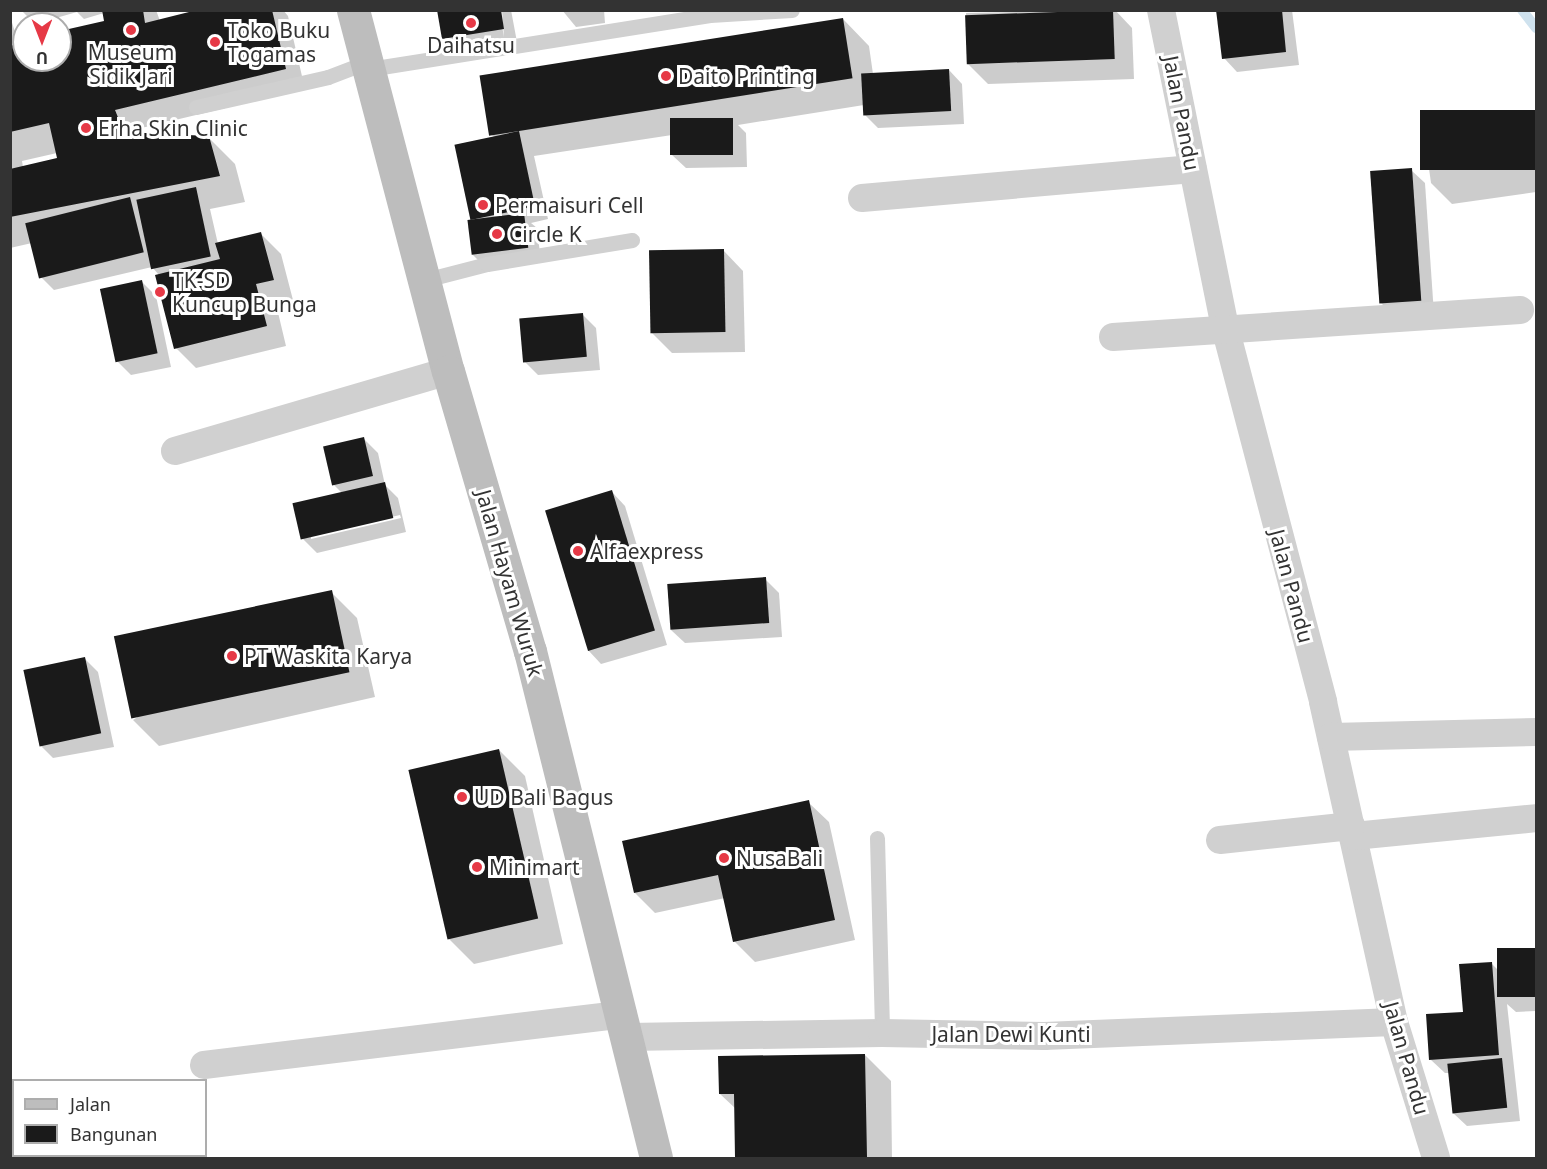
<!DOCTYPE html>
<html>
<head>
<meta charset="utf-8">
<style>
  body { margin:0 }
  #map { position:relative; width:1547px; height:1169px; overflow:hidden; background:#fff; font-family:"Noto Sans",sans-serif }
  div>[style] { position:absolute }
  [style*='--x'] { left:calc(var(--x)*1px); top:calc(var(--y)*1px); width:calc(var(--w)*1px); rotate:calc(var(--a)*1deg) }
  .shadow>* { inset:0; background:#0003 }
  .stream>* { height:10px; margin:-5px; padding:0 5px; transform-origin:5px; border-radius:5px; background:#cfe2ee }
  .building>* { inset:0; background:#1a1a1a; transform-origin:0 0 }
  .lane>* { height:15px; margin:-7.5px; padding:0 7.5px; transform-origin:7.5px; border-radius:7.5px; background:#d0d0d0 }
  .street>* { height:28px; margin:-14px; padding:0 14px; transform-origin:14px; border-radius:14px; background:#d0d0d0 }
  .secondary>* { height:33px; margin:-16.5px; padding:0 16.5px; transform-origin:16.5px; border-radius:16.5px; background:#bdbdbd }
  .dots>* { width:16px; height:16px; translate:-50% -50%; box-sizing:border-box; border:3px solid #fff; border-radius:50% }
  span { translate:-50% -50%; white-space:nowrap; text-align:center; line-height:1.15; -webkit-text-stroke:6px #fff; paint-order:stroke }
  .poi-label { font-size:21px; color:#333 }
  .left { translate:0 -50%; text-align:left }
  .street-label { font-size:21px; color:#333 }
  .frame { position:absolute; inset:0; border:12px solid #333; pointer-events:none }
  .legend { position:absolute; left:12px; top:1079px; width:195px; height:78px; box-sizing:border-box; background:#fff; border:2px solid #adadad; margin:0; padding:8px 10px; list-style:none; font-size:18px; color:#333 }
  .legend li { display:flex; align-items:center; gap:12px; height:30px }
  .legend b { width:30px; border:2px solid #adadad }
  .north { position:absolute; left:12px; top:12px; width:60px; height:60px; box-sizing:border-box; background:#fff; border:2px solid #adadad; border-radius:50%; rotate:180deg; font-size:16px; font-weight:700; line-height:24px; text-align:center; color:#333 }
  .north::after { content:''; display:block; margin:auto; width:21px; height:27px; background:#e63946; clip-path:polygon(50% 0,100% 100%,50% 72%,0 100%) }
</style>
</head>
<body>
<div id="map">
  <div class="shadow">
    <i style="clip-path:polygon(evenodd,21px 10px,156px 10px,160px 21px,204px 10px,283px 10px,288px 16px,305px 89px,133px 130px,138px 135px,209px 138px,235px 164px,245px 202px,210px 209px,218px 244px,261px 234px,281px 254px,293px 300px,276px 304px,286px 346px,196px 368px,176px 348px,159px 275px,152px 267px,54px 290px,40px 276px,32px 243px,10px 248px,10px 16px,19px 45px,24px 44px,24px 60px,60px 60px,60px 33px,106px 22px,104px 13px,84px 19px,77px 12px,35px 24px,21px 10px,57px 153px,58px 159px,23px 167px,22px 161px,57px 153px)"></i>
    <i style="clip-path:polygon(499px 10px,504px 37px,502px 10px,511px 10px,517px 42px,457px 52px,443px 39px)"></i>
    <i style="clip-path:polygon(562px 10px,604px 10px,605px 23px,576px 27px)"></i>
    <i style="clip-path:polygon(1115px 10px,1132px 28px,1134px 79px,988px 84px,968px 64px,966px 13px)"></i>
    <i style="clip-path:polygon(1218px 10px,1292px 10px,1299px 65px,1237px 72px,1224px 58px)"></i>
    <i style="clip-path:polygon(843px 19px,869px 46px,873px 74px,949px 70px,962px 84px,964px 124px,878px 128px,864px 114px,864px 105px,738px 125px,746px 133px,747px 167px,686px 168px,672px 155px,672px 135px,534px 156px,548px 219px,531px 223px,537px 228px,541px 262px,486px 268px,472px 254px,472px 221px,456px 145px,494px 137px,490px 133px)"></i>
    <i style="clip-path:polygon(1536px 111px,1536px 192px,1452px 204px,1431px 183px,1423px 126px)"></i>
    <i style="clip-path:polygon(1411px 170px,1425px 183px,1434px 314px,1394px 316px,1380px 302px)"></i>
    <i style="clip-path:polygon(723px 250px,743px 271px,745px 352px,672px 353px,652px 333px)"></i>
    <i style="clip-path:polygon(142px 282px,156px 296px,171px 367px,131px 375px,117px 361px)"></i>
    <i style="clip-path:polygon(583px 315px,596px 328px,600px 370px,538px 375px,524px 361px)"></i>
    <i style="clip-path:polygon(evenodd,364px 439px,378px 453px,385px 485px,398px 498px,406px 532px,317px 553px,303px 539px,343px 494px,333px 484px,364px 439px,400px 515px,401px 518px,311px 539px,311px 536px,400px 515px)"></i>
    <i style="clip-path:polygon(612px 492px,625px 506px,667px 645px,601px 664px,588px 650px)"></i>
    <i style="clip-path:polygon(765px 579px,779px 593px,782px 637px,685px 643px,671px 630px)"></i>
    <i style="clip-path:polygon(331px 592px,357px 618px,375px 697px,159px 746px,133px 720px)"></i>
    <i style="clip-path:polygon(84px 658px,98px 672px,114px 747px,53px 758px,40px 745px,25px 671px)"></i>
    <i style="clip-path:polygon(499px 750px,525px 776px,563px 944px,474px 964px,448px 938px)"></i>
    <i style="clip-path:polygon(808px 802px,829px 822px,855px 940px,755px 962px,734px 941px,725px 898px,655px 913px,635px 893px)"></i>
    <i style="clip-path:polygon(1536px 950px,1536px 1011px,1516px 1012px,1507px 1004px,1520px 1121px,1467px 1126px,1453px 1113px,1450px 1073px,1445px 1073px,1431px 1060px,1465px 1013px,1491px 963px,1500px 972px,1499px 951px)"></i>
    <i style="clip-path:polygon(865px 1055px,891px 1081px,892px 1158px,737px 1158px,736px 1109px,720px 1094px)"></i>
  </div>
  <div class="stream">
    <i style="--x:1522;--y:10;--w:23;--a:52"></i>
  </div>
  <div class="building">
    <i style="clip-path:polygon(102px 10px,143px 10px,145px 23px,197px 10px,272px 10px,286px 69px,115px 110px,124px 132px,209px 136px,220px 176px,10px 217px,10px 169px,57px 158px,49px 123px,10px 132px,10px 46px,24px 42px,24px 60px,60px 60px,60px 31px,104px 21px)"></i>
    <i style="clip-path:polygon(437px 10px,501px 10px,504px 29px,442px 39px)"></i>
    <i style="left:1113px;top:10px;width:49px;height:148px;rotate:88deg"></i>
    <i style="clip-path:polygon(1216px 10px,1282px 10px,1286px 52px,1222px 59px)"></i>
    <i style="left:843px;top:18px;width:61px;height:368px;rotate:81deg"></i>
    <i style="left:949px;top:69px;width:42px;height:88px;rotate:87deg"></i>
    <i style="left:1536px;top:110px;width:60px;height:116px;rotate:90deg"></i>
    <i style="left:670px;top:118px;width:63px;height:37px"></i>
    <i style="left:519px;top:131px;width:77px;height:66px;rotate:78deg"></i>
    <i style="left:1412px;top:168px;width:133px;height:42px;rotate:86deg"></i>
    <i style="left:196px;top:187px;width:71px;height:61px;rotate:78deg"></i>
    <i style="left:130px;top:197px;width:57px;height:108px;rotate:76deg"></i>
    <i style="left:524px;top:213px;width:35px;height:57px;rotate:83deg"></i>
    <i style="clip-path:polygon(261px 232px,274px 280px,256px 284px,267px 326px,174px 349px,155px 275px,220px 259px,215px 243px)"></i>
    <i style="left:724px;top:249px;width:83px;height:75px;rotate:89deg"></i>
    <i style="left:142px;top:280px;width:75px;height:43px;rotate:78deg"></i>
    <i style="left:583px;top:313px;width:44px;height:64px;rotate:85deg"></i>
    <i style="left:364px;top:437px;width:40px;height:42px;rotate:77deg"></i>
    <i style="left:385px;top:482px;width:37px;height:95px;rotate:77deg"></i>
    <i style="left:612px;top:490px;width:147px;height:70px;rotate:73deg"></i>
    <i style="left:766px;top:577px;width:46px;height:99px;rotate:86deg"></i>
    <i style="left:332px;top:590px;width:84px;height:223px;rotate:78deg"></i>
    <i style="left:85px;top:657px;width:78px;height:63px;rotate:78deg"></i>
    <i style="left:499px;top:749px;width:174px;height:93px;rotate:77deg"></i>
    <i style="clip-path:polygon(809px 800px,835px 920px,733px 942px,718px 875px,634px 893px,622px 841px)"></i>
    <i style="left:1536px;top:948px;width:49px;height:39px;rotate:90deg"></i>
    <i style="clip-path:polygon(1492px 962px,1499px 1055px,1429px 1060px,1426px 1014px,1463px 1012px,1459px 964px)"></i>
    <i style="clip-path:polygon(865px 1054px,867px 1157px,735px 1158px,734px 1094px,719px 1094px,718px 1056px)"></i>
    <i style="left:1502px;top:1058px;width:50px;height:55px;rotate:84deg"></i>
  </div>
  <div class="lane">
    <i style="--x:369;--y:69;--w:345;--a:-9"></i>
    <i style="--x:710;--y:15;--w:82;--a:-3.5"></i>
    <i style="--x:196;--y:107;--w:135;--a:-12.8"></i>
    <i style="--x:328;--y:77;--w:42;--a:-21"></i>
    <i style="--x:425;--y:280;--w:64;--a:-14.5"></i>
    <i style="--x:487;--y:264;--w:147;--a:-9.4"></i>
    <i style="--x:877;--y:838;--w:195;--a:88.5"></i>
  </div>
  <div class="street">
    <i style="--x:1161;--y:10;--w:328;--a:78.6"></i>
    <i style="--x:1226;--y:331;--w:383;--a:75.3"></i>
    <i style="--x:1323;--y:702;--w:328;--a:77.5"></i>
    <i style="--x:1394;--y:1022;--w:142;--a:72.8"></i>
    <i style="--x:862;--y:198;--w:332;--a:-5"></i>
    <i style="--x:1113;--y:337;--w:408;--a:-3.8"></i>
    <i style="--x:175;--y:451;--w:284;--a:-16.3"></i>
    <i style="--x:1331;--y:737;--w:205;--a:-1.4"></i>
    <i style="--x:1354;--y:836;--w:183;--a:-5.6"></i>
    <i style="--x:1220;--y:840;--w:132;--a:-6.1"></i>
    <i style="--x:628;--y:1037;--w:254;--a:-0.9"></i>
    <i style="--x:882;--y:1033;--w:162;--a:1.1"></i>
    <i style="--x:1044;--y:1036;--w:350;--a:-2.3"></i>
    <i style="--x:204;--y:1065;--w:422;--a:-6.9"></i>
  </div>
  <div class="secondary">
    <i style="--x:353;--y:10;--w:373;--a:75.3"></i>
    <i style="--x:448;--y:371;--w:292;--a:73.7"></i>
    <i style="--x:530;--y:651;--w:522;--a:76.04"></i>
  </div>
  <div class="dots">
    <i style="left:471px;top:23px;background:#e63946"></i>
    <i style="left:131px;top:30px;background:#e63946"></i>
    <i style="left:215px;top:42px;background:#e63946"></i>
    <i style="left:666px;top:76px;background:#e63946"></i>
    <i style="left:86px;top:128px;background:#e63946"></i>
    <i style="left:483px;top:205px;background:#e63946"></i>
    <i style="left:497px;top:234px;background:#e63946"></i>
    <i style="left:160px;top:292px;background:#e63946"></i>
    <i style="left:578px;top:551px;background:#e63946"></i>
    <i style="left:232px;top:656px;background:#e63946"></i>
    <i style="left:462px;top:797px;background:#e63946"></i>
    <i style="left:724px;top:858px;background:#e63946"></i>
    <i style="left:477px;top:867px;background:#e63946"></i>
  </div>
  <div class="poi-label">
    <span class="left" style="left:227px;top:42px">Toko Buku<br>Togamas</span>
    <span style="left:471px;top:45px">Daihatsu</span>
    <span style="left:131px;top:64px">Museum<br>Sidik Jari</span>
    <span class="left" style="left:678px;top:76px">Daito Printing</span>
    <span class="left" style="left:98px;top:128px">Erha Skin Clinic</span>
    <span class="left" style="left:495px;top:205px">Permaisuri Cell</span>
    <span class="left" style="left:509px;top:234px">Circle K</span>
    <span class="left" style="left:172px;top:292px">TK-SD<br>Kuncup Bunga</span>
    <span class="left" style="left:590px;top:551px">Alfaexpress</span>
    <span class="left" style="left:244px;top:656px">PT Waskita Karya</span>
    <span class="left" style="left:474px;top:797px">UD Bali Bagus</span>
    <span class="left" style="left:736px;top:858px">NusaBali</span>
    <span class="left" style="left:489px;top:867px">Minimart</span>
  </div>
  <div class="street-label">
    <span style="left:1182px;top:113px;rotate:79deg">Jalan Pandu</span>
    <span style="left:510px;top:583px;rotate:74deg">Jalan Hayam Wuruk</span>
    <span style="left:1292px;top:586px;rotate:75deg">Jalan Pandu</span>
    <span style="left:1011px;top:1034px">Jalan Dewi Kunti</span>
    <span style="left:1407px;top:1058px;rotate:74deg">Jalan Pandu</span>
  </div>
  <div class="frame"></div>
  <ul class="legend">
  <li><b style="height:8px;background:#bdbdbd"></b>Jalan</li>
  <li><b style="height:16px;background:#1a1a1a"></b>Bangunan</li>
  </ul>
  <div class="north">U</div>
</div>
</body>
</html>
